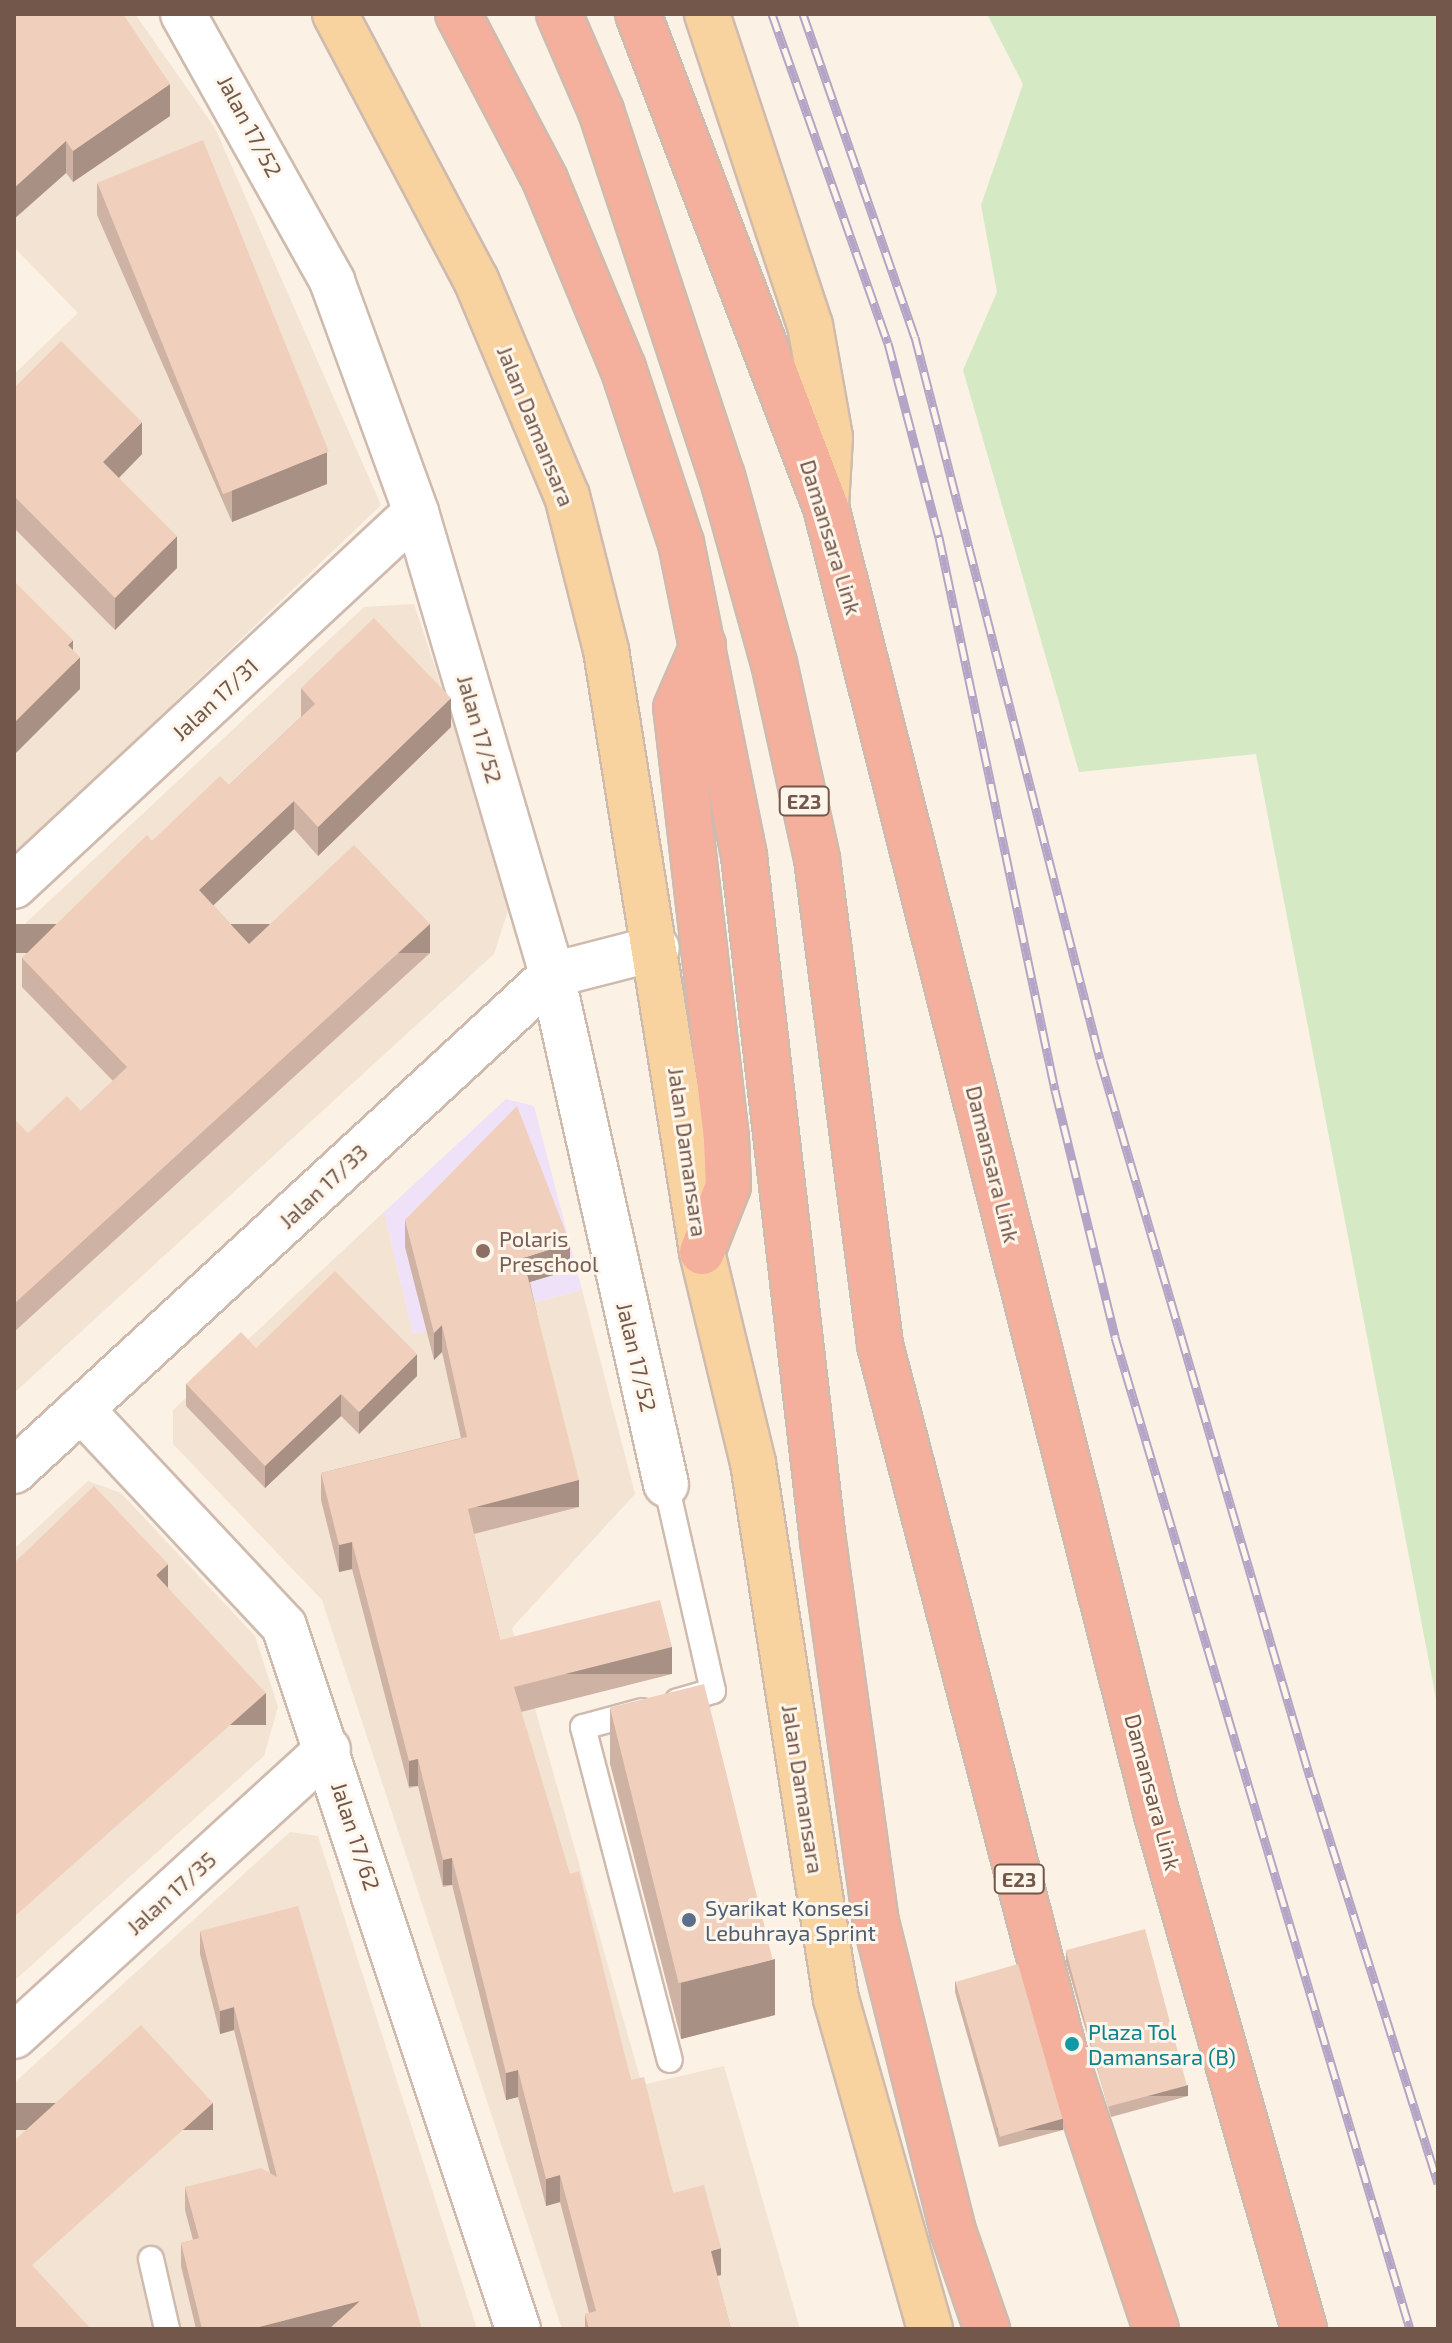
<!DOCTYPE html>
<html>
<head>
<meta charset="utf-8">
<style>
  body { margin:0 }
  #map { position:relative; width:1452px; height:2343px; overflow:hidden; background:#fcf1e5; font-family:"Exo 2",sans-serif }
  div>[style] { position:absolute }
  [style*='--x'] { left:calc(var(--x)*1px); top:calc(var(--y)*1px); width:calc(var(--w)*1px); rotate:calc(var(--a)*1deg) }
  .residential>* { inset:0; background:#f3e3d3 }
  .education>* { inset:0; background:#eee1f8 }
  .green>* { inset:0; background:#d5e9c4 }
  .roads { filter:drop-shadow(2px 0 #cfbbae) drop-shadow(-2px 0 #cfbbae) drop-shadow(0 2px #cfbbae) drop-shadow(0 -2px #cfbbae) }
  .lane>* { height:24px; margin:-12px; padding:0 12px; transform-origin:12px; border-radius:12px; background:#fff }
  .street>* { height:44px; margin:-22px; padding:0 22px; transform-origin:22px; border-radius:22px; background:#fff }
  .primary>* { height:44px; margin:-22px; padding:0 22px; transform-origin:22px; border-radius:22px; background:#f8d29f }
  .highway>* { height:44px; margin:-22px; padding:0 22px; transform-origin:22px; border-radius:22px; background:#f4af9d }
  .rail>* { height:9px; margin-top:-4.5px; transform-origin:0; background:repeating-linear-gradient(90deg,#fef6eb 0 18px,#b4a4c5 0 36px); box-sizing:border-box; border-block:2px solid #b4a4c5 }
  .wall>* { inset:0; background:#ceb2a3 }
  .shaded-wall>* { inset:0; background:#a89184; transform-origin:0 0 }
  .building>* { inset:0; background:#f0cfbd; transform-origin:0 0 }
  .dots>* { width:22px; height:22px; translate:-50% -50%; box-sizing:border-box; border:4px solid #fef6eb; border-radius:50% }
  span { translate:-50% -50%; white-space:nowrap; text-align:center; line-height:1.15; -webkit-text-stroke:6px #fef6eb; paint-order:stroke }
  .shield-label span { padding:2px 6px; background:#fef6eb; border:2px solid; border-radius:6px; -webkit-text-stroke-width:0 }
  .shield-label { font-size:20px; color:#74574b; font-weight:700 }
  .street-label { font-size:22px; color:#74574b }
  .education-label { font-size:22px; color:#785e54 }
  .left { translate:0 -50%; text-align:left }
  .service-label { font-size:22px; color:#4e5e75 }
  .culture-label { font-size:22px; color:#0d838f }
  .frame { position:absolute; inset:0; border:16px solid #74574b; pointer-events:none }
</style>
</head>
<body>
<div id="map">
  <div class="residential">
    <i style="clip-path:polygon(14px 14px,135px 14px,215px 128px,381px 505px,14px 856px,14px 374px,78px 313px,14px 247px)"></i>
    <i style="clip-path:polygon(414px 604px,512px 898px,494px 954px,14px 1393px,14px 934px,364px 607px)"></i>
    <i style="clip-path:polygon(384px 1212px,413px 1334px,582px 1290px,635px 1494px,512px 1628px,642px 2085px,724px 2066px,800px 2329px,562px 2329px,322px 1600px,173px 1444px,173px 1410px)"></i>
    <i style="clip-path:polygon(88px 1481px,121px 1493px,255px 1636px,278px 1707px,264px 1756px,14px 1981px,14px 1549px)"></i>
    <i style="clip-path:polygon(290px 1832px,318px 1836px,477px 2329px,14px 2329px,14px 2083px)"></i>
  </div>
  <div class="education">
    <i style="clip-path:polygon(506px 1099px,534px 1106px,582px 1290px,413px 1334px,384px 1212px)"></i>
  </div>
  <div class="green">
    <i style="clip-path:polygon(987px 14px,1438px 14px,1438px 1709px,1256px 754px,1079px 772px,963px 370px,997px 292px,981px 205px,1023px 84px)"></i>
  </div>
  <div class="roads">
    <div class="lane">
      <i style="--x:666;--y:1484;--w:212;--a:77.2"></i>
      <i style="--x:713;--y:1691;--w:37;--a:164"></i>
      <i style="--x:642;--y:1711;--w:61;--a:164.8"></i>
      <i style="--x:583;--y:1727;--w:344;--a:75.4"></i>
      <i style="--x:151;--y:2259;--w:72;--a:77.1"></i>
    </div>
    <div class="street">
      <i style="--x:183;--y:14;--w:306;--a:60.8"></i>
      <i style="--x:332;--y:281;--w:246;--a:70"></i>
      <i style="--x:416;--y:512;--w:483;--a:73.6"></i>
      <i style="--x:552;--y:975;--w:522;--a:77.38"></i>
      <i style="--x:14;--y:886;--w:549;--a:-42.93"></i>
      <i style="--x:81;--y:1409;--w:297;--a:46.9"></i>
      <i style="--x:284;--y:1626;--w:741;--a:71.59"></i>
      <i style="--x:14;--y:1471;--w:732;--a:-42.67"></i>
      <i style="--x:552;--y:975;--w:108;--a:-14.4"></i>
      <i style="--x:14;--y:2036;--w:425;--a:-42.4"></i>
    </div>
    <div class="primary">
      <i style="--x:335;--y:14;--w:301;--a:62.1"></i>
      <i style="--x:476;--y:280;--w:234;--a:67.2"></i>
      <i style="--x:567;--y:496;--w:159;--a:75.8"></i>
      <i style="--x:606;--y:650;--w:610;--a:80.94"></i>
      <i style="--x:702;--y:1252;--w:217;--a:76.4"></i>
      <i style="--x:753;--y:1463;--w:542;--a:81.2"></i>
      <i style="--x:836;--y:1999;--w:343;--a:74.1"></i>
      <i style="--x:707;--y:14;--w:328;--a:71.7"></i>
      <i style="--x:810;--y:325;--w:114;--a:79.9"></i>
      <i style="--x:830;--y:437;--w:70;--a:93.3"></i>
    </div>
    <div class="highway">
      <i style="--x:458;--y:14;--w:187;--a:62.3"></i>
      <i style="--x:545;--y:180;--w:204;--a:67.5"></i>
      <i style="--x:623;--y:368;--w:184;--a:71.7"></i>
      <i style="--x:681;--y:543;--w:319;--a:78.6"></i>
      <i style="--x:744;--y:856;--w:690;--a:83.42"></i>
      <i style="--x:823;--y:1541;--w:385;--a:82.1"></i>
      <i style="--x:876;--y:1922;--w:318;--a:76"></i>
      <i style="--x:953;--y:2231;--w:104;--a:70.9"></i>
      <i style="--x:559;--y:14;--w:106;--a:66.6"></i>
      <i style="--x:601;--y:111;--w:385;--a:71.7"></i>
      <i style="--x:722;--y:476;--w:194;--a:74.5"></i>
      <i style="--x:774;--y:663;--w:201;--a:77.6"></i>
      <i style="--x:817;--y:859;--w:490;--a:82.6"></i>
      <i style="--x:880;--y:1345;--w:742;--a:75.4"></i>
      <i style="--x:1067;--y:2063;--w:280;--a:71.5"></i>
      <i style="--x:638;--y:14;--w:528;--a:69.13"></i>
      <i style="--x:826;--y:507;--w:1349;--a:75.8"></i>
      <i style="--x:1157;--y:1815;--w:535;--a:74.04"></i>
      <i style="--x:702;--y:1252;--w:71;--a:-68.5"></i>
      <i style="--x:728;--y:1186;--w:48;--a:-92.4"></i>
      <i style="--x:726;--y:1138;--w:433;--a:-96.6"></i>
      <i style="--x:676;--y:708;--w:68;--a:-66.5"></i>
    </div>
  </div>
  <div class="rail">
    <i style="--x:772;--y:14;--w:349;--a:70.6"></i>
    <i style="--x:888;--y:343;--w:201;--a:75.3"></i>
    <i style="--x:939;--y:537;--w:565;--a:78.15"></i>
    <i style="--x:1055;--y:1090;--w:254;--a:76.3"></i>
    <i style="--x:1115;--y:1337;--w:1035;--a:73.44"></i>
    <i style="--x:803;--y:14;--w:342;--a:70.9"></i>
    <i style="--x:915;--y:337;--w:745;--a:75.63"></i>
    <i style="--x:1100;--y:1059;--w:748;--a:73.7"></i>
    <i style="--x:1310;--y:1777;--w:426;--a:72.5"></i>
  </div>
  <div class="wall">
    <i style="clip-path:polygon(14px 14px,170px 116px,73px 182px,66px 173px,14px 219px)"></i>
    <i style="clip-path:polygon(97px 183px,327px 484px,232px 522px,97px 215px)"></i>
    <i style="clip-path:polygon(14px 388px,142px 454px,119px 478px,177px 568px,115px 630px,14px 528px)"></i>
    <i style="clip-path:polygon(301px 688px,451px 727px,318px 856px,294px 829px,213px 905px,249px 944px,430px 953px,14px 1332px,28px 1133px,81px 1111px,113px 1081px,22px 987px,22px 958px,152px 841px,229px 785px,301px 717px)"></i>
    <i style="clip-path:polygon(405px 1220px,570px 1270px,530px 1282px,579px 1507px,474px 1534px,500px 1640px,672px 1674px,521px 1712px,631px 2080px,673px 2193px,721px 2275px,717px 2276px,731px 2329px,585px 2329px,585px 2314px,589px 2313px,560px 2202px,546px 2206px,518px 2097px,506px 2100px,452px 1885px,443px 1887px,418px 1786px,409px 1788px,352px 1569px,339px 1572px,321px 1500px,321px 1473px,461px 1438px,442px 1352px,434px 1360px,405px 1247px)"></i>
    <i style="clip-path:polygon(256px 1348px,417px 1376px,359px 1434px,341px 1416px,265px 1488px,186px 1406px,186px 1384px)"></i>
    <i style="clip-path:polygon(610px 1708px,775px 2015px,681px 2039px,610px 1764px)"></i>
    <i style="clip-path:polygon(200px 1931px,422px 2329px,196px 2329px,181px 2266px,181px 2243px,193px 2240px,185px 2210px,185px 2187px,270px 2173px,234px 2030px,220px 2034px,200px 1954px)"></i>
    <i style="clip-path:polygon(1066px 1951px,1188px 2096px,1111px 2117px,1066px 1962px)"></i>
    <i style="clip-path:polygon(955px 1981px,1063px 2130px,999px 2147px,955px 1992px)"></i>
  </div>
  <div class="shaded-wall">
    <i style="clip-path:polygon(170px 84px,170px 116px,73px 182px,73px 151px)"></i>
    <i style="clip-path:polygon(66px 141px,66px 173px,14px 219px,14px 188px)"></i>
    <i style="clip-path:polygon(142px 422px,142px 454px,103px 494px,103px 462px)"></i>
    <i style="clip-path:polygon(327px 452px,327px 484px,232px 522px,232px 490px)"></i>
    <i style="clip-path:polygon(177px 536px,177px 568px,115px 630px,115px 598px)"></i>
    <i style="clip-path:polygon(73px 640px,73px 664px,80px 657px,80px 689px,14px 755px,14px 723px,68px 645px)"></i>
    <i style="clip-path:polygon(451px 698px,451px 727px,318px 856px,318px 827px)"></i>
    <i style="clip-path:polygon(294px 801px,294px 829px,199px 919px,199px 890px)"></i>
    <i style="left:430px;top:924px;width:29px;height:563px;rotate:90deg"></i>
    <i style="clip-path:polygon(570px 1243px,570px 1270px,523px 1284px,523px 1258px)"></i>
    <i style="clip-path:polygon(442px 1325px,442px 1352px,434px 1360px,434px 1333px)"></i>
    <i style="clip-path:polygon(417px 1354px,417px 1376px,359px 1434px,359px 1412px)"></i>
    <i style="clip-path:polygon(341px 1394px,341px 1416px,265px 1488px,265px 1466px)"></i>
    <i style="left:579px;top:1480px;width:27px;height:115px;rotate:90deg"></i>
    <i style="clip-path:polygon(352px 1542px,352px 1569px,339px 1572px,339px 1545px)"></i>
    <i style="clip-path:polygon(168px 1564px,168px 1596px,156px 1575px)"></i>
    <i style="left:672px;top:1647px;width:27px;height:163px;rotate:90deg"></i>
    <i style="left:266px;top:1693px;width:32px;height:337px;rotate:90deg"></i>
    <i style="left:418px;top:1759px;width:27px;height:9px;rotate:90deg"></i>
    <i style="left:452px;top:1858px;width:27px;height:9px;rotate:90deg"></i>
    <i style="clip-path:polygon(775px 1959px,775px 2015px,681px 2039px,681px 1983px)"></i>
    <i style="clip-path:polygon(234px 2007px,234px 2030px,220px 2034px,220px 2011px)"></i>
    <i style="clip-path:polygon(518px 2070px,518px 2097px,506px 2100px,506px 2073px)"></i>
    <i style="left:1188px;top:2085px;width:11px;height:80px;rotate:90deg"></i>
    <i style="left:213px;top:2103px;width:27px;height:243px;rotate:90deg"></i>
    <i style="left:1063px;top:2119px;width:11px;height:66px;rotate:90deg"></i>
    <i style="clip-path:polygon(560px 2175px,560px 2202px,546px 2206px,546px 2179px)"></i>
    <i style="clip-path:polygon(721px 2248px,721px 2275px,711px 2277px,711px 2251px)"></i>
    <i style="clip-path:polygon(360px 2301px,341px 2329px,251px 2329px)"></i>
  </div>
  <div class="building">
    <i style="clip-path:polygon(14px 14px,123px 14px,170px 84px,73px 151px,66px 141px,14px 188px)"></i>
    <i style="left:203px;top:140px;width:336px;height:114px;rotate:68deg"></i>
    <i style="clip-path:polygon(61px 341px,142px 422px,103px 462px,177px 536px,115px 598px,14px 496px,14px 388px)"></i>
    <i style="clip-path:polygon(14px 581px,73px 640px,68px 645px,80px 657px,14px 723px)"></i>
    <i style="clip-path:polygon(374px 618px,451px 698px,318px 827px,294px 801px,199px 890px,249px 944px,354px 845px,430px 924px,14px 1304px,14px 1119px,28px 1133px,67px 1096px,81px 1111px,127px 1067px,22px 958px,147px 835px,152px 841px,220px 776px,229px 785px,315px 704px,301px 688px)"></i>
    <i style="clip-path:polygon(517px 1106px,570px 1243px,523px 1258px,579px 1480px,468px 1509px,500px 1640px,660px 1600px,672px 1647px,514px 1687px,570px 1874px,579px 1871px,631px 2080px,644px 2077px,673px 2193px,704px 2185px,721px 2248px,711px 2251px,731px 2329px,589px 2329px,585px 2314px,596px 2311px,560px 2175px,546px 2179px,518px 2070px,506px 2073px,452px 1858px,443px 1860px,418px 1759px,409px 1761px,352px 1542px,339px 1545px,321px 1473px,467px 1437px,442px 1325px,434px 1333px,405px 1220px)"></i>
    <i style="clip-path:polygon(335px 1271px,417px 1354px,359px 1412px,341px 1394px,265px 1466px,186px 1384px,241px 1332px,256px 1348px)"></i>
    <i style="clip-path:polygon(94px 1486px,168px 1564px,156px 1575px,266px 1693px,14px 1917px,14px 1563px)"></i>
    <i style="left:704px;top:1684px;width:284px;height:97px;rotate:76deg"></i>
    <i style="clip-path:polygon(298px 1906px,422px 2329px,329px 2329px,360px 2301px,251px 2329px,202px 2329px,181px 2243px,199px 2238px,185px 2187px,261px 2168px,277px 2177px,234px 2007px,220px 2011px,200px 1931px)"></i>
    <i style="left:1145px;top:1929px;width:162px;height:82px;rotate:75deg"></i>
    <i style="left:1018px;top:1964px;width:161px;height:65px;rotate:74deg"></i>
    <i style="clip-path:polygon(141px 2025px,213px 2103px,32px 2265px,91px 2329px,14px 2329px,14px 2141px)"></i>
  </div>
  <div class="dots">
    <i style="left:483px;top:1251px;background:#8d6e63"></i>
    <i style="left:689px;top:1920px;background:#5c6f8a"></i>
    <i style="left:1072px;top:2044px;background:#0f9aa8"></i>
  </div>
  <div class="shield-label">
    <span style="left:804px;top:801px">E23</span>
    <span style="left:1019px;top:1879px">E23</span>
  </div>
  <div class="street-label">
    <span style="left:250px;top:126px;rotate:62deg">Jalan 17/52</span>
    <span style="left:536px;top:426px;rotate:68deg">Jalan Damansara</span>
    <span style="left:831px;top:537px;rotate:73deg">Damansara Link</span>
    <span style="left:215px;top:699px;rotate:-43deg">Jalan 17/31</span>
    <span style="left:480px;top:729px;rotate:74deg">Jalan 17/52</span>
    <span style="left:688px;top:1152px;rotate:82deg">Jalan Damansara</span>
    <span style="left:993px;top:1164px;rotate:76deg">Damansara Link</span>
    <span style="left:323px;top:1186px;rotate:-43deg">Jalan 17/33</span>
    <span style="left:637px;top:1357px;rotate:77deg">Jalan 17/52</span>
    <span style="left:803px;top:1789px;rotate:81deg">Jalan Damansara</span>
    <span style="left:1153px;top:1792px;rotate:75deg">Damansara Link</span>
    <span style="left:356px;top:1836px;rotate:72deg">Jalan 17/62</span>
    <span style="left:171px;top:1893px;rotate:-42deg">Jalan 17/35</span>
  </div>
  <div class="education-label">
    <span class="left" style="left:499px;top:1251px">Polaris<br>Preschool</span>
  </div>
  <div class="service-label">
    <span class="left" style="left:705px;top:1920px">Syarikat Konsesi<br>Lebuhraya Sprint</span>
  </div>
  <div class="culture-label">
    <span class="left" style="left:1088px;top:2044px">Plaza Tol<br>Damansara (B)</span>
  </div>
  <div class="frame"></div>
</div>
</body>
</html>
